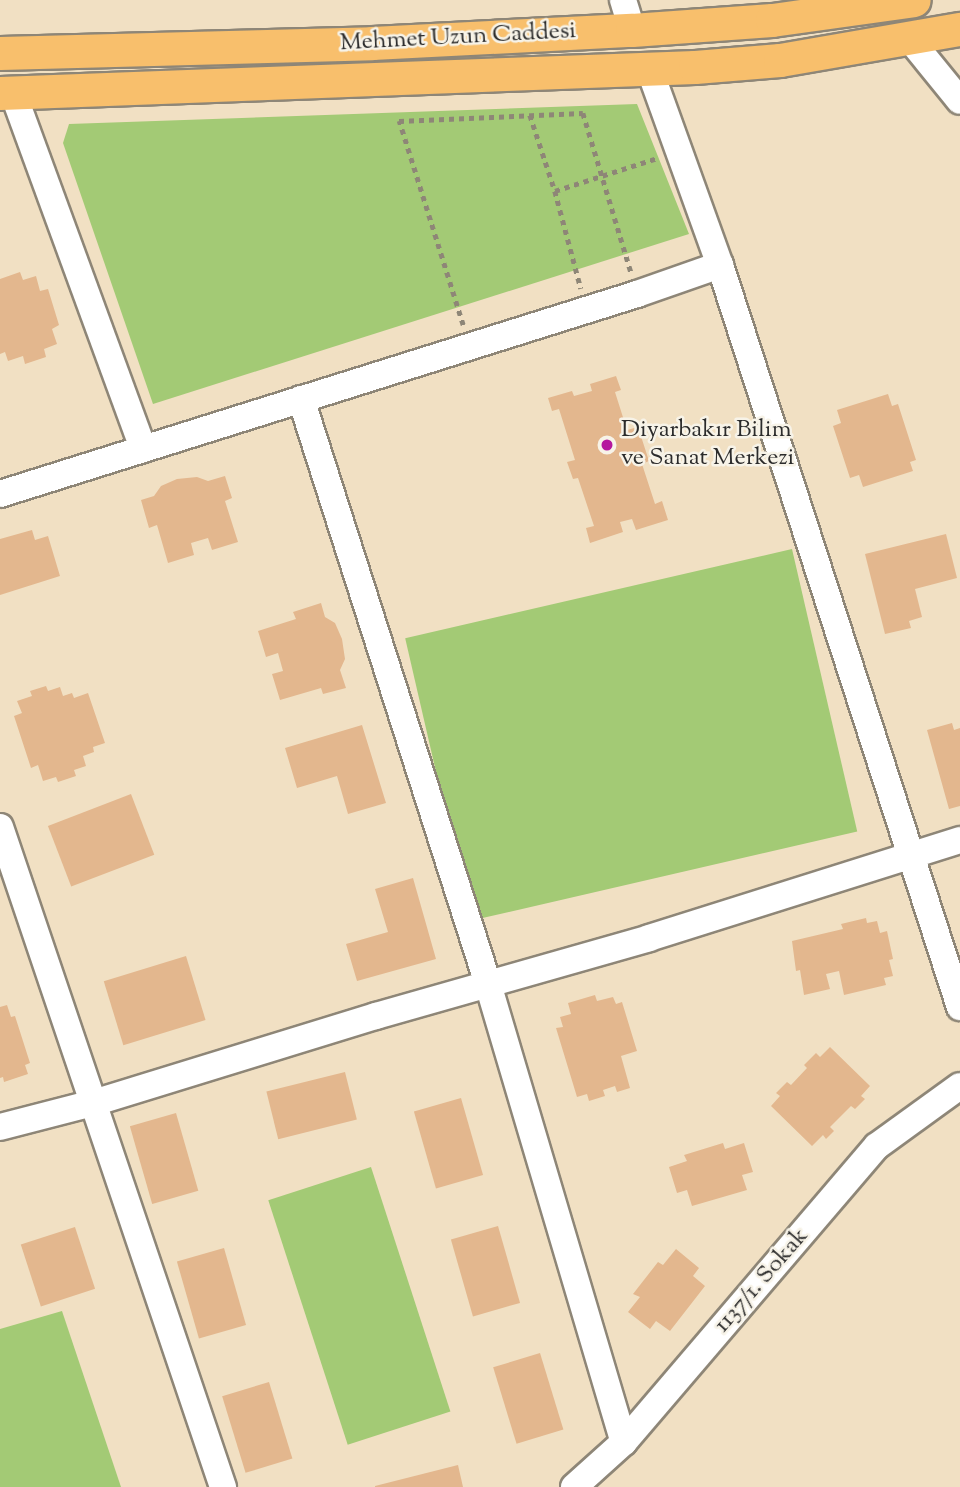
<!DOCTYPE html>
<html>
<head>
<meta charset="utf-8">
<style>
  body { margin:0 }
  #map { position:relative; width:960px; height:1487px; overflow:hidden; background:#f1e0c3; font-family:"Sorts Mill Goudy",serif }
  div>[style] { position:absolute }
  [style*='--x'] { left:calc(var(--x)*1px); top:calc(var(--y)*1px); width:calc(var(--w)*1px); rotate:calc(var(--a)*1deg) }
  .green>* { inset:0; background:#a3ca75; transform-origin:0 0 }
  .building>* { inset:0; background:#e3b78e; transform-origin:0 0 }
  .path>* { height:4.5px; margin-top:-2.25px; transform-origin:0; background:repeating-linear-gradient(90deg,#8e8677 0 5px,transparent 0 10px) }
  .roads { filter:drop-shadow(2px 0 #8e8677) drop-shadow(-2px 0 #8e8677) drop-shadow(0 2px #8e8677) drop-shadow(0 -2px #8e8677) }
  .minor>* { height:26px; margin:-13px; padding:0 13px; transform-origin:13px; border-radius:13px; background:#fff }
  .major>* { height:33px; margin:-16.5px; padding:0 16.5px; transform-origin:16.5px; border-radius:16.5px; background:#f8bf6c }
  .dots>* { width:19px; height:19px; translate:-50% -50%; box-sizing:border-box; border:4px solid #f7f3e8; border-radius:50% }
  span { translate:-50% -50%; white-space:nowrap; text-align:center; line-height:1.15; -webkit-text-stroke:5px #f7f3e8; paint-order:stroke }
  .street-label { font-size:24px; color:#2b2b2b }
  .poi-label { font-size:24px; color:#2b2b2b }
  .left { translate:0 -50%; text-align:left }
</style>
</head>
<body>
<div id="map">
  <div class="green">
    <i style="clip-path:polygon(637px 104px,689px 234px,153px 404px,63px 143px,69px 124px)"></i>
    <i style="left:792px;top:549px;width:290px;height:397px;rotate:77deg"></i>
    <i style="left:371px;top:1167px;width:257px;height:108px;rotate:72deg"></i>
    <i style="clip-path:polygon(62px 1311px,121px 1487px,0 1487px,0 1329px)"></i>
  </div>
  <div class="building">
    <i style="clip-path:polygon(20px 272px,23px 280px,36px 276px,40px 291px,48px 289px,59px 325px,52px 329px,57px 344px,44px 349px,46px 357px,25px 364px,23px 356px,8px 361px,5px 352px,0 354px,0 279px)"></i>
    <i style="clip-path:polygon(616px 376px,621px 390px,615px 392px,627px 430px,638px 427px,649px 461px,642px 464px,655px 504px,662px 501px,668px 520px,636px 530px,632px 519px,620px 522px,623px 532px,590px 543px,586px 528px,594px 526px,578px 478px,573px 479px,567px 462px,575px 460px,559px 409px,552px 411px,548px 398px,572px 391px,574px 396px,592px 391px,590px 384px)"></i>
    <i style="clip-path:polygon(888px 394px,892px 406px,898px 404px,916px 460px,910px 462px,913px 471px,863px 487px,859px 475px,850px 478px,833px 426px,841px 423px,837px 410px)"></i>
    <i style="clip-path:polygon(225px 476px,232px 498px,225px 501px,238px 542px,212px 550px,208px 538px,191px 543px,194px 555px,168px 563px,157px 525px,149px 528px,141px 500px,154px 496px,161px 486px,177px 479px,197px 477px,208px 481px)"></i>
    <i style="clip-path:polygon(32px 530px,35px 540px,48px 536px,60px 576px,0 595px,0 539px)"></i>
    <i style="clip-path:polygon(946px 534px,957px 578px,915px 589px,922px 617px,909px 621px,911px 628px,885px 634px,865px 554px)"></i>
    <i style="clip-path:polygon(321px 603px,325px 617px,335px 623px,342px 639px,345px 659px,340px 670px,346px 688px,323px 694px,321px 688px,280px 700px,272px 674px,283px 671px,278px 653px,266px 657px,258px 631px,296px 619px,293px 612px)"></i>
    <i style="clip-path:polygon(46px 686px,48px 691px,60px 687px,63px 696px,72px 693px,74px 698px,88px 693px,105px 743px,93px 747px,94px 752px,83px 756px,86px 766px,74px 770px,76px 776px,58px 782px,56px 777px,43px 781px,38px 765px,31px 768px,14px 716px,22px 713px,17px 701px,32px 696px,30px 691px)"></i>
    <i style="clip-path:polygon(952px 723px,954px 730px,960px 728px,960px 806px,949px 809px,927px 730px)"></i>
    <i style="clip-path:polygon(362px 725px,386px 803px,348px 814px,337px 776px,297px 788px,285px 748px)"></i>
    <i style="left:131px;top:794px;width:65px;height:89px;rotate:69deg"></i>
    <i style="clip-path:polygon(413px 878px,436px 959px,357px 981px,346px 944px,388px 932px,375px 889px)"></i>
    <i style="clip-path:polygon(866px 918px,867px 923px,877px 921px,880px 933px,887px 931px,893px 959px,889px 960px,893px 976px,884px 978px,886px 985px,844px 995px,839px 971px,826px 974px,830px 989px,804px 995px,800px 970px,796px 971px,792px 941px,843px 929px,841px 924px)"></i>
    <i style="left:186px;top:956px;width:67px;height:86px;rotate:73deg"></i>
    <i style="clip-path:polygon(595px 995px,597px 1001px,613px 997px,616px 1004px,622px 1002px,637px 1051px,621px 1056px,630px 1088px,617px 1092px,615px 1086px,603px 1090px,605px 1096px,589px 1101px,587px 1094px,577px 1097px,556px 1028px,563px 1027px,560px 1017px,571px 1014px,568px 1003px)"></i>
    <i style="clip-path:polygon(7px 1005px,11px 1017px,15px 1016px,30px 1063px,25px 1065px,28px 1074px,4px 1082px,3px 1077px,0 1078px,0 1007px)"></i>
    <i style="clip-path:polygon(830px 1047px,870px 1086px,861px 1096px,865px 1099px,855px 1109px,851px 1106px,830px 1127px,834px 1131px,826px 1139px,823px 1135px,812px 1146px,771px 1106px,780px 1096px,776px 1093px,787px 1082px,791px 1085px,807px 1068px,804px 1065px,816px 1053px,820px 1057px)"></i>
    <i style="left:345px;top:1072px;width:49px;height:81px;rotate:76deg"></i>
    <i style="left:461px;top:1098px;width:80px;height:49px;rotate:74deg"></i>
    <i style="left:176px;top:1113px;width:81px;height:48px;rotate:74deg"></i>
    <i style="clip-path:polygon(723px 1143px,725px 1149px,744px 1143px,753px 1172px,742px 1175px,747px 1190px,692px 1206px,687px 1190px,677px 1193px,669px 1167px,687px 1161px,684px 1155px)"></i>
    <i style="left:498px;top:1226px;width:80px;height:49px;rotate:74deg"></i>
    <i style="left:75px;top:1227px;width:65px;height:57px;rotate:72deg"></i>
    <i style="left:224px;top:1248px;width:80px;height:49px;rotate:74deg"></i>
    <i style="clip-path:polygon(676px 1249px,699px 1268px,693px 1276px,705px 1286px,670px 1331px,656px 1321px,650px 1329px,628px 1312px,640px 1297px,633px 1294px,658px 1262px,663px 1265px)"></i>
    <i style="left:540px;top:1353px;width:80px;height:49px;rotate:73deg"></i>
    <i style="left:269px;top:1382px;width:80px;height:49px;rotate:73deg"></i>
    <i style="clip-path:polygon(458px 1465px,463px 1487px,375px 1487px,375px 1486px)"></i>
  </div>
  <div class="path">
    <i style="--x:530;--y:115;--w:80;--a:71.8"></i>
    <i style="--x:555;--y:191;--w:101;--a:75.1"></i>
    <i style="--x:555;--y:191;--w:108;--a:-17.8"></i>
    <i style="--x:463;--y:325;--w:214;--a:-107.4"></i>
    <i style="--x:399;--y:121;--w:184;--a:-2.5"></i>
    <i style="--x:583;--y:113;--w:166;--a:73.2"></i>
  </div>
  <div class="roads">
    <div class="minor">
      <i style="--x:623;--y:0;--w:31;--a:73"></i>
      <i style="--x:908;--y:37;--w:82;--a:50.9"></i>
      <i style="--x:649;--y:68;--w:209;--a:70.2"></i>
      <i style="--x:720;--y:265;--w:780;--a:72.08"></i>
      <i style="--x:13;--y:93;--w:379;--a:69.9"></i>
      <i style="--x:301;--y:399;--w:614;--a:72.27"></i>
      <i style="--x:488;--y:984;--w:478;--a:73.5"></i>
      <i style="--x:0;--y:494;--w:668;--a:-17.43"></i>
      <i style="--x:637;--y:294;--w:88;--a:-19.3"></i>
      <i style="--x:0;--y:827;--w:697;--a:71.33"></i>
      <i style="--x:0;--y:1127;--w:96;--a:-14.5"></i>
      <i style="--x:93;--y:1103;--w:296;--a:-17.1"></i>
      <i style="--x:376;--y:1016;--w:284;--a:-15.9"></i>
      <i style="--x:649;--y:938;--w:326;--a:-17.5"></i>
      <i style="--x:574;--y:1487;--w:67;--a:-42"></i>
      <i style="--x:624;--y:1442;--w:389;--a:-49.5"></i>
      <i style="--x:877;--y:1146;--w:102;--a:-35.9"></i>
    </div>
    <div class="major">
      <i style="--x:0;--y:53;--w:372;--a:-1.5"></i>
      <i style="--x:372;--y:43;--w:260;--a:-2.9"></i>
      <i style="--x:632;--y:30;--w:140;--a:-4.1"></i>
      <i style="--x:772;--y:20;--w:143;--a:-8"></i>
      <i style="--x:0;--y:93;--w:695;--a:-2.14"></i>
      <i style="--x:695;--y:67;--w:85;--a:-4.7"></i>
      <i style="--x:780;--y:60;--w:183;--a:-9.8"></i>
    </div>
  </div>
  <div class="dots">
    <i style="left:607px;top:445px;background:#b5179e"></i>
  </div>
  <div class="street-label">
    <span style="left:458px;top:38px;rotate:-3deg">Mehmet Uzun Caddesi</span>
    <span style="left:762px;top:1281px;rotate:-49deg">1137/1. Sokak</span>
  </div>
  <div class="poi-label">
    <span class="left" style="left:621px;top:445px">Diyarbakır Bilim<br>ve Sanat Merkezi</span>
  </div>
</div>
</body>
</html>
